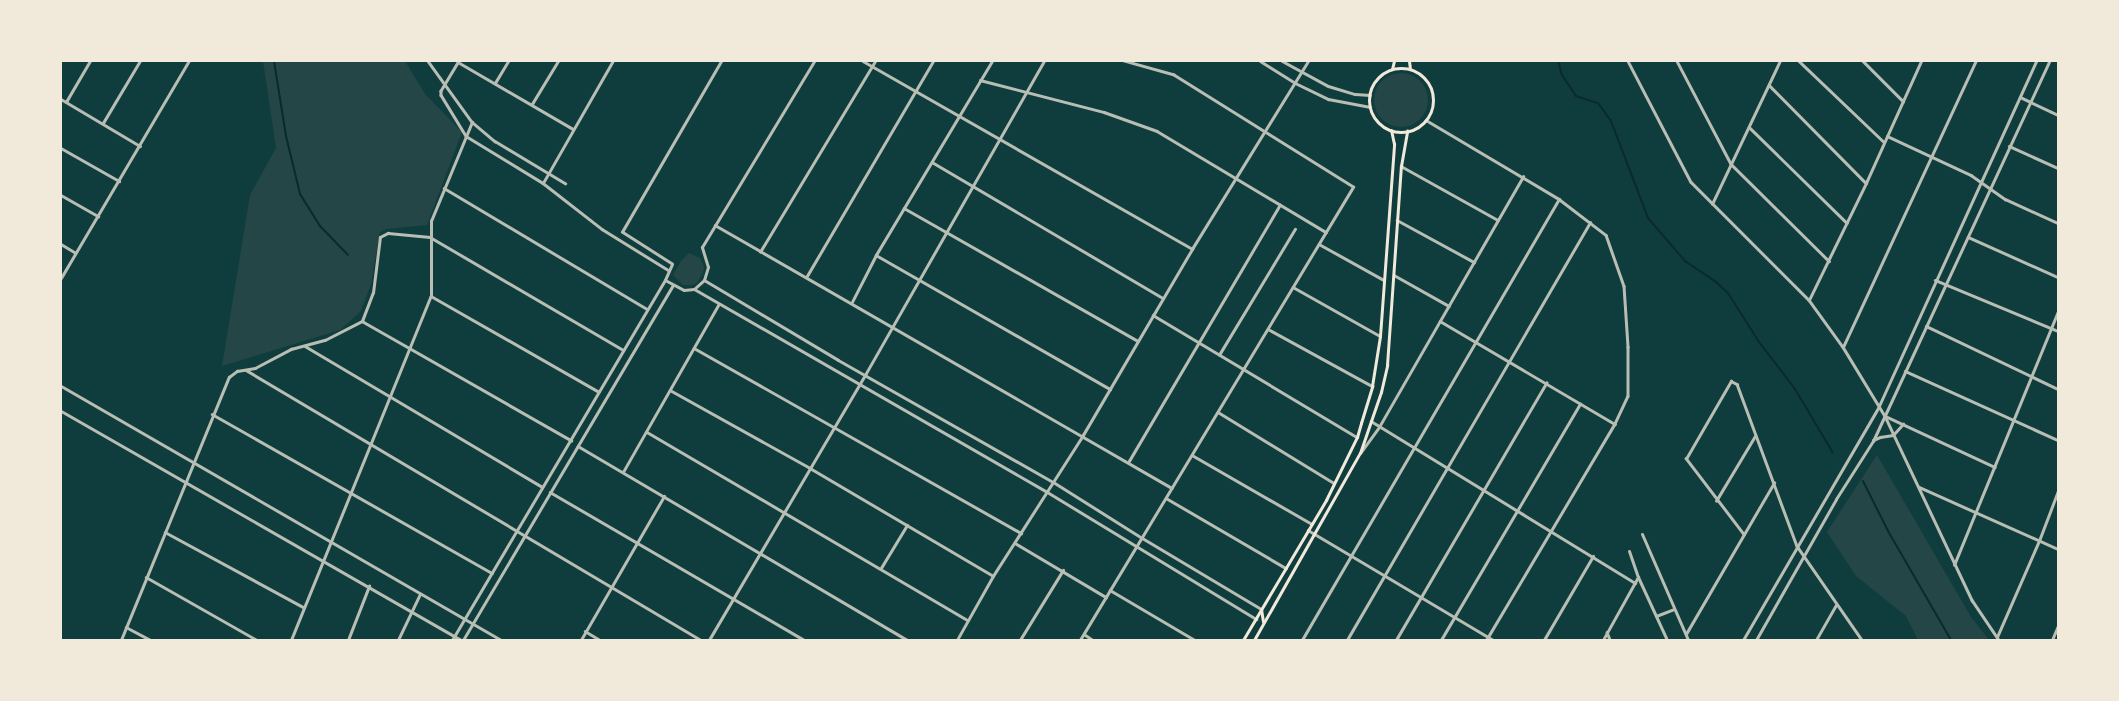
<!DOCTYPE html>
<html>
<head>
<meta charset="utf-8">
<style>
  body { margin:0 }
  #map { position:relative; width:2119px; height:701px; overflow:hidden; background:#0f3d3e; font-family:"PT Sans Narrow",sans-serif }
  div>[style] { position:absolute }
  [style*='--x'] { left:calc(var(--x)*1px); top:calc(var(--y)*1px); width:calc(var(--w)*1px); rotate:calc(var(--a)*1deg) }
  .green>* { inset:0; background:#244646 }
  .round { border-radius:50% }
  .stream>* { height:2px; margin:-1px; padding:0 1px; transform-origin:1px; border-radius:1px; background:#0a2a2b }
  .minor>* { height:2.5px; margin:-1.25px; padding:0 1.25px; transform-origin:1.25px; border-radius:1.25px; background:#b8beb3 }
  .tertiary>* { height:3px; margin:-1.5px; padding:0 1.5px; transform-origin:1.5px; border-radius:1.5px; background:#b8beb3 }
  .secondary>* { height:3px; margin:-1.5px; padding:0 1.5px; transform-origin:1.5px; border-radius:1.5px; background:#f1e9da }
  .secondary>.ring { margin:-1.5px; padding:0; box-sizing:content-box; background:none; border:3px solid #f1e9da; border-radius:50% }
  span { translate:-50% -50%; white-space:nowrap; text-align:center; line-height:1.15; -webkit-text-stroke:4px #f1e9da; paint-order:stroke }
  .frame { position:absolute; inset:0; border:62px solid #f1e9da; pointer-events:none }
</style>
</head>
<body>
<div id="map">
  <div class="green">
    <i style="clip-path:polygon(263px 61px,405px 61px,425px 94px,462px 132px,427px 225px,386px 229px,380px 232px,371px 284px,361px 311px,340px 330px,222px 366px,250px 195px,276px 148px)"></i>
    <i class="round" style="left:1374px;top:73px;width:54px;height:54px"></i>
    <i style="clip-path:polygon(689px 253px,700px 258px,704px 267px,703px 273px,697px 283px,691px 285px,683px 285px,673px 275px,681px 261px)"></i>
    <i style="clip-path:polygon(1877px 455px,1971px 617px,1989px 640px,1918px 640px,1906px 616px,1856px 576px,1827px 532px)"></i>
  </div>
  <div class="stream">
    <i style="--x:274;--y:61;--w:76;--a:80.9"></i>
    <i style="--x:286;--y:136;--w:60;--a:76.4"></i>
    <i style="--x:300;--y:194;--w:38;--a:58"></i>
    <i style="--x:320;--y:226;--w:40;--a:46"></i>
    <i style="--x:1558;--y:61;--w:15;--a:74"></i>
    <i style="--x:1562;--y:75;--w:25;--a:56"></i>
    <i style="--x:1576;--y:96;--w:23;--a:18"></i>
    <i style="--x:1598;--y:103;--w:22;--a:54"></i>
    <i style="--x:1611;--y:121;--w:104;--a:69.1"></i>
    <i style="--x:1648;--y:218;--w:57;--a:49.3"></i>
    <i style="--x:1685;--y:261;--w:36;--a:34"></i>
    <i style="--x:1715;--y:281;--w:18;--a:43"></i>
    <i style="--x:1728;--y:293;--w:58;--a:57.7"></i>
    <i style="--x:1759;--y:342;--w:59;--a:52.5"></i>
    <i style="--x:1795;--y:389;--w:74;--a:59.3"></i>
    <i style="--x:1863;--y:481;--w:56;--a:63.4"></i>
    <i style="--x:1888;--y:531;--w:126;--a:60"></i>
  </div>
  <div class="minor">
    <i style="--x:428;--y:61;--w:75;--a:54.2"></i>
    <i style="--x:472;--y:122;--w:30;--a:40"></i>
    <i style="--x:495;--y:141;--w:82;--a:31"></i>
    <i style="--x:459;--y:61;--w:35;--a:121"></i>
    <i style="--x:441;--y:91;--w:4;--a:90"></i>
    <i style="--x:441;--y:95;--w:48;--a:58.6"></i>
    <i style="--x:466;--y:136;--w:90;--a:31.4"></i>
    <i style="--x:543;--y:183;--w:75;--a:37.9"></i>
    <i style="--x:602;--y:229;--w:78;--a:31.8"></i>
    <i style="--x:863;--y:61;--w:379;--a:29.7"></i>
    <i style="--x:1628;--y:61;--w:136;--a:62.5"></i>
    <i style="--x:1691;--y:182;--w:167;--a:45"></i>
    <i style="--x:1809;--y:300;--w:58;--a:54.1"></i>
    <i style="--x:1843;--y:347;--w:81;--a:58.7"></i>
    <i style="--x:1885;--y:416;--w:204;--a:64.7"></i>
    <i style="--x:1972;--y:600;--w:48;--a:56"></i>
    <i style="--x:1677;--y:61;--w:116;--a:62.3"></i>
    <i style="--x:1731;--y:164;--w:138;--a:44.7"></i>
    <i style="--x:1799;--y:61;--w:117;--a:43.6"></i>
    <i style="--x:1863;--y:61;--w:57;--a:45"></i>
    <i style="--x:458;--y:62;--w:133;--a:30.2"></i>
    <i style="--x:980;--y:80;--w:128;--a:14.5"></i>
    <i style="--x:1104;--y:112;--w:56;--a:19.7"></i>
    <i style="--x:1157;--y:131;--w:197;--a:30.9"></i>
    <i style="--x:495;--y:83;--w:26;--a:-59"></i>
    <i style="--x:1769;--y:85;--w:138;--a:45.3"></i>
    <i style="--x:2020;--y:97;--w:42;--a:25.3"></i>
    <i style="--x:61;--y:99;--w:92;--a:30.7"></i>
    <i style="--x:66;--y:102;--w:48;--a:-59.7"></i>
    <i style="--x:532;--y:104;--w:50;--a:-58.8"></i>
    <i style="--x:1426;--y:120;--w:155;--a:30.7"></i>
    <i style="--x:1559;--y:199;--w:59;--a:37.5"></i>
    <i style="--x:1606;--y:235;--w:54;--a:70.6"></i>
    <i style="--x:1624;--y:286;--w:61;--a:86.2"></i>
    <i style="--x:1628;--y:347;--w:49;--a:90"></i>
    <i style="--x:1628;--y:396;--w:31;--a:115"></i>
    <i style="--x:1615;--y:424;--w:251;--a:120.7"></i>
    <i style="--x:103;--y:123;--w:72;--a:-59.2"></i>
    <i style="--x:1749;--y:127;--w:137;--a:44.4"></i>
    <i style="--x:1887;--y:136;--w:93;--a:24.9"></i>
    <i style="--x:1971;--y:175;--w:42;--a:35.2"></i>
    <i style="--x:2005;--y:199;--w:58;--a:24.4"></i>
    <i style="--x:2009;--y:146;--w:54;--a:24.2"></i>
    <i style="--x:61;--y:148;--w:67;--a:29.6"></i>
    <i style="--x:932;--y:162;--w:268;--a:30.5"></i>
    <i style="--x:1401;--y:166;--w:111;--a:29.1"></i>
    <i style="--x:543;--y:183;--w:141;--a:-60.2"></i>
    <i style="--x:444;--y:188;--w:236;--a:30.8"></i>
    <i style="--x:61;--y:195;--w:43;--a:29.6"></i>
    <i style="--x:1712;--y:204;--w:158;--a:-64.6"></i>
    <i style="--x:904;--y:208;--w:269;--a:29.6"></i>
    <i style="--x:1397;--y:220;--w:88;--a:28.6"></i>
    <i style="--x:715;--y:225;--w:527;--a:29.92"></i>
    <i style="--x:1968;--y:237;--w:98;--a:24"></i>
    <i style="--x:61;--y:244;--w:17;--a:31"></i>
    <i style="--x:1319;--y:244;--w:74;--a:29"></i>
    <i style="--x:760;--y:252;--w:223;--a:-58.9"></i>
    <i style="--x:876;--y:255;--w:270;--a:29.8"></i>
    <i style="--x:1394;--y:275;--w:63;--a:29.4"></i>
    <i style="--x:807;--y:276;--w:249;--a:-59.6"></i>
    <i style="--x:61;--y:278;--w:252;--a:-59.5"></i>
    <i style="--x:665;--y:280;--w:17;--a:-66"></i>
    <i style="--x:672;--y:264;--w:59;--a:-147.4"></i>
    <i style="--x:622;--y:232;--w:198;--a:-59.9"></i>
    <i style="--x:1935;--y:280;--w:133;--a:22.5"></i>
    <i style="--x:1293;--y:287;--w:100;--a:29.4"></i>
    <i style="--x:431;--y:296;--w:193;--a:29.7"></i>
    <i style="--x:1809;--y:300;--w:130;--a:-64"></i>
    <i style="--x:1866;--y:183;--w:134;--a:-65.7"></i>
    <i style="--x:852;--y:302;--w:53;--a:-62.9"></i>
    <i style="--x:876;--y:255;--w:226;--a:-59.1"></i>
    <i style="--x:1153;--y:315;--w:238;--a:30.9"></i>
    <i style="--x:362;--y:321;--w:241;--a:29.7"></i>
    <i style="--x:1440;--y:321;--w:203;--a:30.5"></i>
    <i style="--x:1926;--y:326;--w:146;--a:25.5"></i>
    <i style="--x:1268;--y:329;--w:119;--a:28.7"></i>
    <i style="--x:305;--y:346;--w:276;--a:30.7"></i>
    <i style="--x:1843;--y:347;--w:315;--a:-65.1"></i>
    <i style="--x:694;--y:348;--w:376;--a:29.5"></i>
    <i style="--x:1219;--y:355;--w:147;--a:-58.9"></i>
    <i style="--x:246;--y:370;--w:529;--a:30.69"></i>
    <i style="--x:1905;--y:371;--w:168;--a:24.3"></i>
    <i style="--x:670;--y:390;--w:160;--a:29.1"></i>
    <i style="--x:810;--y:468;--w:212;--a:30.5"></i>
    <i style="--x:1218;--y:412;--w:136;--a:31.5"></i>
    <i style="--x:212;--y:414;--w:322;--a:29.6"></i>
    <i style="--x:1885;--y:416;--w:121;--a:24.9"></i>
    <i style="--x:1371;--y:421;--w:310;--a:31.5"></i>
    <i style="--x:647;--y:432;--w:372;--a:30.4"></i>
    <i style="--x:1893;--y:435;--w:15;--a:-48"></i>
    <i style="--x:578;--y:446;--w:383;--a:30.5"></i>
    <i style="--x:1361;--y:452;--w:31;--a:-54"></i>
    <i style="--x:1379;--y:427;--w:289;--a:-60.1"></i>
    <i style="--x:1192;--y:455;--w:138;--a:29.9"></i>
    <i style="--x:1129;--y:461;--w:297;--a:-59.5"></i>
    <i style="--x:623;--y:472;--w:193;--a:-60.3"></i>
    <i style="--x:1919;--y:487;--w:152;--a:24"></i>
    <i style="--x:550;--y:492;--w:294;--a:30.2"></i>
    <i style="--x:1166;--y:498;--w:139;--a:30.3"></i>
    <i style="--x:1716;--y:501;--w:76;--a:-59"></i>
    <i style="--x:1308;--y:530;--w:215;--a:30.7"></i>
    <i style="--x:165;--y:532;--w:157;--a:28.5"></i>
    <i style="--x:1744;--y:535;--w:96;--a:-127.3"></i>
    <i style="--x:1686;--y:459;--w:90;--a:-60"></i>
    <i style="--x:1731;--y:381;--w:7;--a:27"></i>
    <i style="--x:1737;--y:384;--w:173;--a:69.7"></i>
    <i style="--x:1797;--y:546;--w:114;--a:55.3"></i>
    <i style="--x:1015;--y:543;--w:106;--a:30.7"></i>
    <i style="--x:1954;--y:565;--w:274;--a:-67.7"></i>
    <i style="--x:881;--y:568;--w:50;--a:-58.8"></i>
    <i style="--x:146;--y:577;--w:128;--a:29.6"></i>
    <i style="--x:1110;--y:590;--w:99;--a:30.5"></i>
    <i style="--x:126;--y:627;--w:27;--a:28"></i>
    <i style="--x:585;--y:631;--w:17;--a:31"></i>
    <i style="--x:1607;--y:632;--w:9;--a:69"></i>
    <i style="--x:1084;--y:634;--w:11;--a:34"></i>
    <i style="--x:1686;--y:634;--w:175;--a:-59.8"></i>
    <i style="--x:1997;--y:637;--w:105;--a:-66.4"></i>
    <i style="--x:2039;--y:541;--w:53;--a:-69.2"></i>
    <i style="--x:121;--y:640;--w:284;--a:-67.7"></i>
    <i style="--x:229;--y:377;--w:10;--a:-37"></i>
    <i style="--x:237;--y:371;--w:18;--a:-9"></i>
    <i style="--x:255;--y:368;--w:41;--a:-27.8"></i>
    <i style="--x:291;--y:349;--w:35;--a:-15"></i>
    <i style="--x:325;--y:340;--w:42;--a:-27.2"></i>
    <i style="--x:362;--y:321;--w:30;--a:-69"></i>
    <i style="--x:373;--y:293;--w:56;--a:-82.9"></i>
    <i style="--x:380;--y:237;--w:9;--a:-27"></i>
    <i style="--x:388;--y:233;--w:42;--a:5.4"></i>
    <i style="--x:430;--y:237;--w:224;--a:30.3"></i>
    <i style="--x:291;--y:640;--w:372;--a:-67.9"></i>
    <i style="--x:431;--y:295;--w:74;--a:-90"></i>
    <i style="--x:431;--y:221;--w:107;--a:-67.5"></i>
    <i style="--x:348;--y:640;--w:58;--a:-68.7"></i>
    <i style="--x:398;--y:640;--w:51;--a:-64.4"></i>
    <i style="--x:581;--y:640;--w:166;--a:-60"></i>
    <i style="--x:709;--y:640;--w:308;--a:-59.5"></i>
    <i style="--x:865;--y:375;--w:361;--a:-60.3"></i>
    <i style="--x:957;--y:640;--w:73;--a:-60.6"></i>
    <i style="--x:993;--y:576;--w:167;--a:-57.4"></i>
    <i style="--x:1083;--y:435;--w:216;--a:-59.6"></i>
    <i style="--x:1192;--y:249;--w:221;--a:-58.3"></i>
    <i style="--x:1020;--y:640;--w:82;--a:-58.4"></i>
    <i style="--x:1080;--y:640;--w:529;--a:-58.92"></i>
    <i style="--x:1353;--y:187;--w:211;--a:-148"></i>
    <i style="--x:1174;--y:75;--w:52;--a:-164.4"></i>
    <i style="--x:1302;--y:640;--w:510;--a:-59.77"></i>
    <i style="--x:1347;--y:640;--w:483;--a:-59.8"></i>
    <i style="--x:1396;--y:640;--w:298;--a:-59.7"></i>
    <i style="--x:1441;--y:640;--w:274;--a:-59.5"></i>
    <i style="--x:1544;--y:640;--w:97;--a:-59.7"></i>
    <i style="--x:1603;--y:640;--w:72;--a:-60.9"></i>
    <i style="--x:1816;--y:640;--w:40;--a:-60.3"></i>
    <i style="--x:2052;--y:640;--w:15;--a:-67"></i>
  </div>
  <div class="tertiary">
    <i style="--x:1260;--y:61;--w:41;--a:32.2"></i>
    <i style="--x:1295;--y:83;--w:37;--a:26"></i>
    <i style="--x:1328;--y:99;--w:43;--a:10.8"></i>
    <i style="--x:1282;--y:61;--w:52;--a:28.5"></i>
    <i style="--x:1328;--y:86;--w:28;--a:17"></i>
    <i style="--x:1355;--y:94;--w:15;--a:4"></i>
    <i style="--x:704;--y:280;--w:156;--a:30.8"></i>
    <i style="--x:838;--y:360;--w:247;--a:29.6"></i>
    <i style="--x:1053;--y:482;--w:105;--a:32.2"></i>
    <i style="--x:1142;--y:538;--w:139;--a:30.8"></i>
    <i style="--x:694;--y:289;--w:407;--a:29.9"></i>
    <i style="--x:1047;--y:492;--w:245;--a:31.3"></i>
    <i style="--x:61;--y:386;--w:508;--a:30"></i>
    <i style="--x:61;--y:411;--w:461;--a:29.8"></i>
    <i style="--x:1873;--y:440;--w:8;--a:-23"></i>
    <i style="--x:1880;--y:437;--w:13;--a:-9"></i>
    <i style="--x:1642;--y:534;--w:116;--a:66.5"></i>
    <i style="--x:1629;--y:551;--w:28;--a:71"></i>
    <i style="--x:1638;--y:577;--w:69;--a:65.3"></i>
    <i style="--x:1656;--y:616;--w:19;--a:-21"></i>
    <i style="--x:452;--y:640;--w:418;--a:-59.4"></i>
    <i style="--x:665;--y:280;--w:21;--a:28"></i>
    <i style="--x:684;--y:290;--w:10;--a:-6"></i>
    <i style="--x:694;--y:289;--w:13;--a:-42"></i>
    <i style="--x:704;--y:280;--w:14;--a:-73"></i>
    <i style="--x:708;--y:267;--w:21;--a:-107"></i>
    <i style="--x:702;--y:247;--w:217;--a:-58.9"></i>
    <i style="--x:463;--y:640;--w:412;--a:-59.4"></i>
    <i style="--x:1743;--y:640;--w:268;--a:-59.8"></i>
    <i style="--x:1878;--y:408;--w:381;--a:-65.5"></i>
    <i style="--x:1756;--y:640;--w:162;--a:-60.4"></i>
    <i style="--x:1836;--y:499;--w:69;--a:-57.5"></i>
    <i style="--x:1873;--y:441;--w:419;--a:-65.1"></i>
  </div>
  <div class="secondary">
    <i style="--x:1409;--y:61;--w:8;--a:83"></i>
    <i class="ring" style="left:1369px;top:68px;width:61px;height:61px"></i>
    <i style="--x:1392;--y:69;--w:8;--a:-76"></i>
    <i style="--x:1261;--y:609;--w:13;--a:81"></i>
    <i style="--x:1243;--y:640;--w:163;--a:-59.3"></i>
    <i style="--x:1326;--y:500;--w:70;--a:-63.8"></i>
    <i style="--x:1357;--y:437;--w:15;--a:-74"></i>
    <i style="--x:1361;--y:423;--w:39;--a:-73"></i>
    <i style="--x:1372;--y:386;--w:51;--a:-80.9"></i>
    <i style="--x:1380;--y:336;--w:193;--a:-85.8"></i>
    <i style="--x:1394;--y:144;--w:14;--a:-102"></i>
    <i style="--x:1254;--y:640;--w:215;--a:-60.5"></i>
    <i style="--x:1360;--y:453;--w:65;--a:-71"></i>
    <i style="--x:1381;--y:392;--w:28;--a:-77"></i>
    <i style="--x:1387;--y:365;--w:199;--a:-86"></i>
    <i style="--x:1401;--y:166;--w:36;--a:-80"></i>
  </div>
  <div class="frame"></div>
</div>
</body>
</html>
